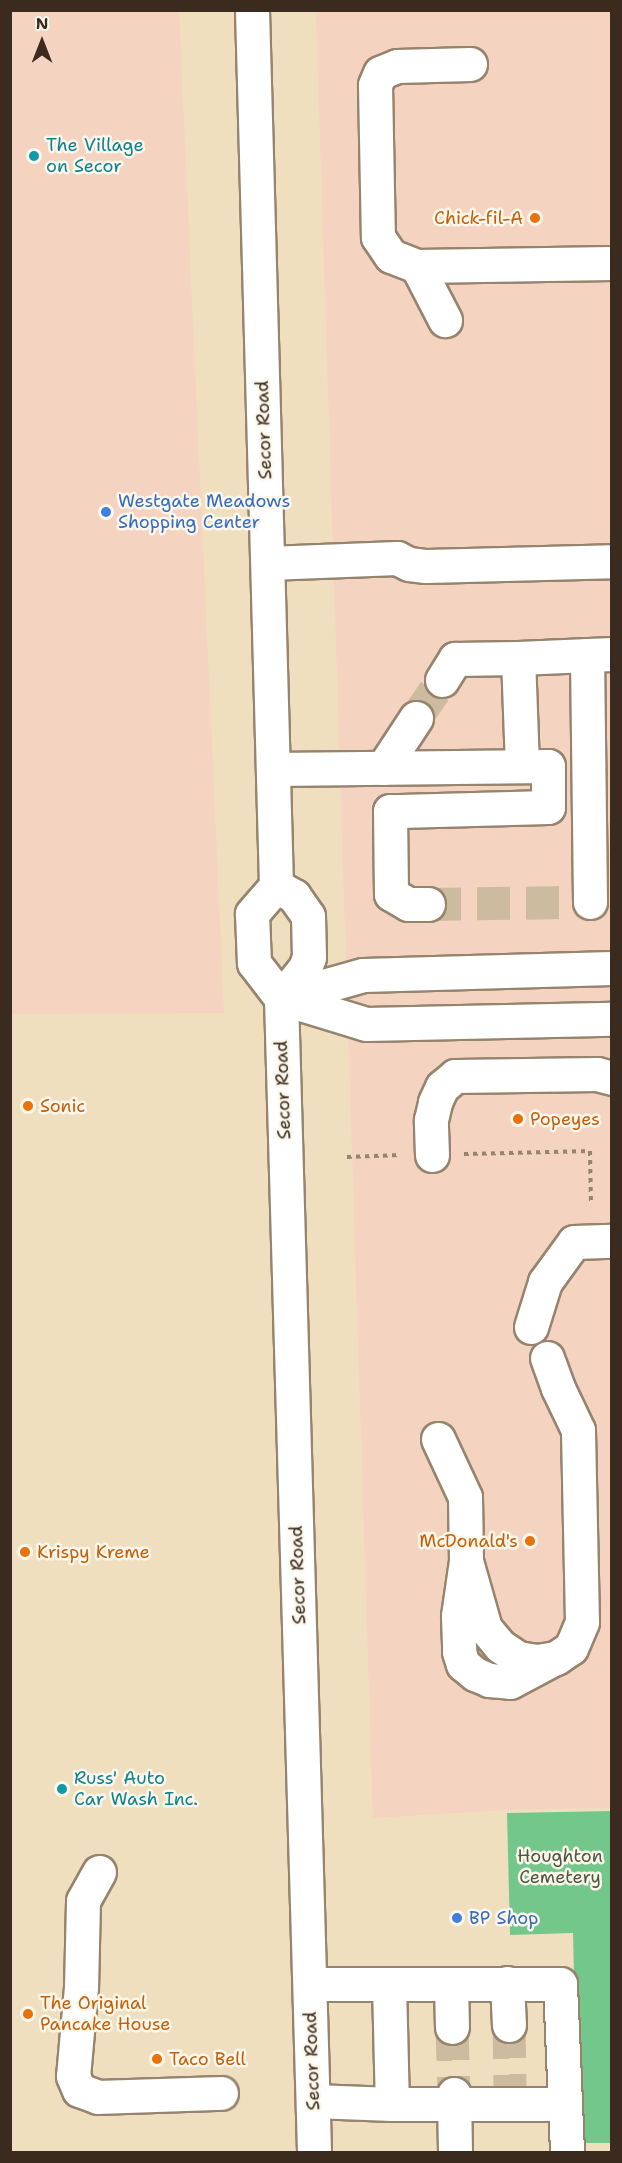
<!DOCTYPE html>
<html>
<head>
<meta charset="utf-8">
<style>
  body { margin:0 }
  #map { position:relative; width:622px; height:2163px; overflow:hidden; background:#f0dfbf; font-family:"Shantell Sans",sans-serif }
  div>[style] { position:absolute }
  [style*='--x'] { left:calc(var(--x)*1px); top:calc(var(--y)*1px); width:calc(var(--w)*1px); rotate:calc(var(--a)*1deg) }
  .built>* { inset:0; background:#f4d3c0 }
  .green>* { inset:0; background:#74c78a }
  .minor-tunnel>* { height:33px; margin-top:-16.5px; transform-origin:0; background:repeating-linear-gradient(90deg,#ccbb9f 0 33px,transparent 0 49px) }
  .path>* { height:4px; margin-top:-2px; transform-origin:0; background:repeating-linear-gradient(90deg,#96846e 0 4.5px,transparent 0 9px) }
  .roads { filter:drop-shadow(2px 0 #96846e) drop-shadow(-2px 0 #96846e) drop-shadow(0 2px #96846e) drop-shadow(0 -2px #96846e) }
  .minor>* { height:33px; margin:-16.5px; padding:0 16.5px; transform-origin:16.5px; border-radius:16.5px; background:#fff }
  .major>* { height:33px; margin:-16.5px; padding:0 16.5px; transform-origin:16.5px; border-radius:16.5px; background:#fff }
  .dots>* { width:16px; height:16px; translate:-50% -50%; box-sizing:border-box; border:3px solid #fbf7ec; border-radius:50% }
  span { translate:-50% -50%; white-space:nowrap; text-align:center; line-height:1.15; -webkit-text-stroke:5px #fbf7ec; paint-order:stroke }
  .culture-label { font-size:18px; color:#0d838f }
  .left { translate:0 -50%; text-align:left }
  .food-label { font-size:18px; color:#c56008 }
  .right { translate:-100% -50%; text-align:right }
  .street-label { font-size:18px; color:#3b2a1e }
  .shop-label { font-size:18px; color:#366cbe }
  .park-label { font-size:18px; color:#4c593e }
  .frame { position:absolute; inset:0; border:12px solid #3b2a1e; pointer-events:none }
  .north { position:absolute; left:12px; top:12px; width:60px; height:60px; -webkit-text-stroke:4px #fbf7ec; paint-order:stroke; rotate:0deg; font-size:16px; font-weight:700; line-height:24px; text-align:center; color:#3b2a1e }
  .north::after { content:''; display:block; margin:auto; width:21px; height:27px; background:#3b2a1e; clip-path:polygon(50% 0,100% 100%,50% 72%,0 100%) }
</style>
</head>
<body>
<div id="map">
  <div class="built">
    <i style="clip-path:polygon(10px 11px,179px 11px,224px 1013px,11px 1014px)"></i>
    <i style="clip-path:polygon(316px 11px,611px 11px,611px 1808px,506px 1810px,373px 1818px)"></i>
  </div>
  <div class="green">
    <i style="clip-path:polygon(611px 1811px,611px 2143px,578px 2143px,573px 1933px,510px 1935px,507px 1813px)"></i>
  </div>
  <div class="minor-tunnel">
    <i style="--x:416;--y:718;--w:46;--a:-55.6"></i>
    <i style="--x:428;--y:904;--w:139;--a:-0.8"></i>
    <i style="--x:509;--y:2025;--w:67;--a:89.1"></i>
    <i style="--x:452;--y:2027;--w:67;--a:88.3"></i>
  </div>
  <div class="path">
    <i style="--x:464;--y:1154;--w:126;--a:-1.4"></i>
    <i style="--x:590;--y:1151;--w:52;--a:88.9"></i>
    <i style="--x:347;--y:1157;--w:53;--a:-2.2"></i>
  </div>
  <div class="roads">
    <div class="minor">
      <i style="--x:470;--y:64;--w:73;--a:178.4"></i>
      <i style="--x:397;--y:66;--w:18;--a:158"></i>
      <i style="--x:380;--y:73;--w:13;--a:113"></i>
      <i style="--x:375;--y:85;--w:152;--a:88.9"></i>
      <i style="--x:378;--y:237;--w:23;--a:56"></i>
      <i style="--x:391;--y:256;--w:28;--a:21"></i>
      <i style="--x:417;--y:266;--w:195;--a:-0.9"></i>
      <i style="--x:417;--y:266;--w:61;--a:62.6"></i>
      <i style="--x:268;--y:563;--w:129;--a:-2.2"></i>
      <i style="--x:397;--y:558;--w:13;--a:27"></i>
      <i style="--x:409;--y:564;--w:17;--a:7"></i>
      <i style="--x:426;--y:566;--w:186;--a:-1.5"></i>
      <i style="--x:587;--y:655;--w:247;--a:89.3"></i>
      <i style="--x:442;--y:680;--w:25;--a:-58"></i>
      <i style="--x:455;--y:659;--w:63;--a:-0.9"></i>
      <i style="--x:522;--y:766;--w:108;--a:-92.1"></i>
      <i style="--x:518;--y:658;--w:94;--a:-2.4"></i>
      <i style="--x:383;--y:768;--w:60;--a:-56.6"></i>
      <i style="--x:273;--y:769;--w:275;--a:-0.6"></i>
      <i style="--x:548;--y:766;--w:41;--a:90"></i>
      <i style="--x:548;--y:807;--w:158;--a:178.5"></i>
      <i style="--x:390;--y:811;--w:83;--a:89.3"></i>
      <i style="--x:391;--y:894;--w:20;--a:30"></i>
      <i style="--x:408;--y:904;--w:20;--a:0"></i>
      <i style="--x:281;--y:998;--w:89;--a:17"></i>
      <i style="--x:366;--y:1024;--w:246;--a:-1.2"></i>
      <i style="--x:281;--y:998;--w:85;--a:-15.7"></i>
      <i style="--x:363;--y:975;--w:249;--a:-1.6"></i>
      <i style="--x:432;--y:1155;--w:35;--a:-92"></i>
      <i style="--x:431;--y:1120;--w:18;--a:-77"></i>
      <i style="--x:435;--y:1102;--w:17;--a:-65"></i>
      <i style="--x:442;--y:1087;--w:17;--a:-40"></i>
      <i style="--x:455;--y:1076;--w:142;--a:-0.8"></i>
      <i style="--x:597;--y:1074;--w:16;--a:15"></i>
      <i style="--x:531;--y:1327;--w:47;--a:-72.7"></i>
      <i style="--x:545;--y:1282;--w:49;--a:-54.1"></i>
      <i style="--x:574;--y:1242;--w:38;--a:-2"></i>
      <i style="--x:438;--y:1439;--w:64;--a:65"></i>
      <i style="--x:465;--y:1497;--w:64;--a:89.1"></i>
      <i style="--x:466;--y:1561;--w:56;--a:98.3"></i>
      <i style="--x:458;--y:1616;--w:36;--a:88"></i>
      <i style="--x:459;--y:1652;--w:13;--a:72"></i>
      <i style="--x:463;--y:1664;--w:16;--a:40"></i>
      <i style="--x:475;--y:1674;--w:15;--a:23"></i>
      <i style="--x:489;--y:1680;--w:21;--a:5"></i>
      <i style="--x:510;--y:1682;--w:49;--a:-28.1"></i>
      <i style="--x:466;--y:1561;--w:70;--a:74.2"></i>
      <i style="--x:485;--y:1628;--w:23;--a:50"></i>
      <i style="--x:500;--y:1646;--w:22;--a:34"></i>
      <i style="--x:518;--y:1658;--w:19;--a:9"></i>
      <i style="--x:537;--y:1661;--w:19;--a:-9"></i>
      <i style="--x:556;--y:1658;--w:18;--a:-34"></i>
      <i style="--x:571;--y:1648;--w:28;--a:-67"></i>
      <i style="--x:582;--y:1622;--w:192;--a:-91.2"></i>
      <i style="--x:578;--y:1430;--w:47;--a:-115.5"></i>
      <i style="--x:558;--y:1388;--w:32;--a:-110"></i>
      <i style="--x:99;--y:1872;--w:33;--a:119"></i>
      <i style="--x:83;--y:1901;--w:86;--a:91.3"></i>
      <i style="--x:81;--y:1987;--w:89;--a:95.1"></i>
      <i style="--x:73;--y:2076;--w:15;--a:67"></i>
      <i style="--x:79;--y:2090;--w:20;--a:20"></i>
      <i style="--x:98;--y:2097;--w:123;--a:-1.9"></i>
      <i style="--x:507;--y:1983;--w:42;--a:87.3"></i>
      <i style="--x:310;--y:1984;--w:250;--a:0"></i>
      <i style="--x:560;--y:1984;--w:168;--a:87.6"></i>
      <i style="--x:389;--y:1984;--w:120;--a:88.6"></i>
      <i style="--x:392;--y:2104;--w:173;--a:0"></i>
      <i style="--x:451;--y:1984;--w:43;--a:88.7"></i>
      <i style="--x:454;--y:2094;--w:58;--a:89"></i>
      <i style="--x:313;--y:2101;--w:79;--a:2.2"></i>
    </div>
    <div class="major">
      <i style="--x:252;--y:10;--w:876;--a:88.43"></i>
      <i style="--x:276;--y:886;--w:37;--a:131"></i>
      <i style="--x:252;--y:914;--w:49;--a:87.7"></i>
      <i style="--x:254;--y:963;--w:44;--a:52.4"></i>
      <i style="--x:281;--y:998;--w:1154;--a:88.36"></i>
      <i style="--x:276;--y:886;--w:21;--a:29"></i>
      <i style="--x:294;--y:896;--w:24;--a:55"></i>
      <i style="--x:308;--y:916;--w:41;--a:88.6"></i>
      <i style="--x:309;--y:957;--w:12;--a:110"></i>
      <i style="--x:305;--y:968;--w:38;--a:129"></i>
    </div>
  </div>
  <div class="dots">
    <i style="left:34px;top:156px;background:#0f9aa8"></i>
    <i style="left:535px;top:218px;background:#e8710a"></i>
    <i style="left:106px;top:512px;background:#3f7fe0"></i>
    <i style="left:28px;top:1106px;background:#e8710a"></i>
    <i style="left:518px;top:1119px;background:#e8710a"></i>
    <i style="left:530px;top:1541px;background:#e8710a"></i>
    <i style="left:25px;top:1552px;background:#e8710a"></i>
    <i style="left:62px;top:1789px;background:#0f9aa8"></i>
    <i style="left:457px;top:1918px;background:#3f7fe0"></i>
    <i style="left:28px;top:2014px;background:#e8710a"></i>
    <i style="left:157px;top:2059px;background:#e8710a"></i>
  </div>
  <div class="culture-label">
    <span class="left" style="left:46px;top:156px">The Village<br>on Secor</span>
    <span class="left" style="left:74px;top:1789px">Russ' Auto<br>Car Wash Inc.</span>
  </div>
  <div class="food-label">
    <span class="right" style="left:523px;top:218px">Chick-fil-A</span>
    <span class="left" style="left:40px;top:1106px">Sonic</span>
    <span class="left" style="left:530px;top:1119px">Popeyes</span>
    <span class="right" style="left:518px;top:1541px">McDonald's</span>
    <span class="left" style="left:37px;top:1552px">Krispy Kreme</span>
    <span class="left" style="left:40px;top:2014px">The Original<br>Pancake House</span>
    <span class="left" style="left:169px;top:2059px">Taco Bell</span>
  </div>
  <div class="street-label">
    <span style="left:264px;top:430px;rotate:-92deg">Secor Road</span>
    <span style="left:283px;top:1090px;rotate:-92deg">Secor Road</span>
    <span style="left:298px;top:1575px;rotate:-92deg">Secor Road</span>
    <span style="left:312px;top:2061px;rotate:-92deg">Secor Road</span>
  </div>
  <div class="shop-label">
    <span class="left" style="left:118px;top:512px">Westgate Meadows<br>Shopping Center</span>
    <span class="left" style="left:469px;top:1918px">BP Shop</span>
  </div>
  <div class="park-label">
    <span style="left:560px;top:1867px">Houghton<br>Cemetery</span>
  </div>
  <div class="frame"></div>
  <div class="north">N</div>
</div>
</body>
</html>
